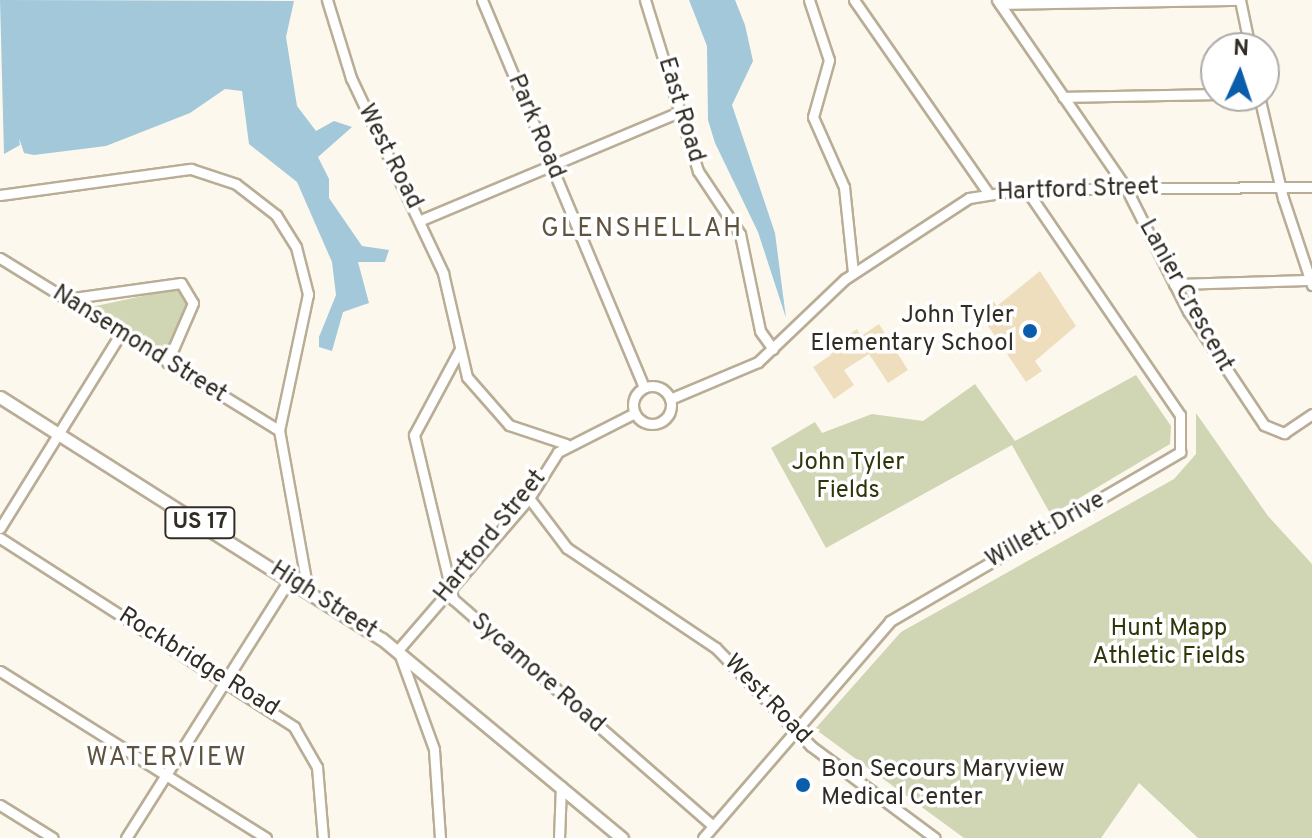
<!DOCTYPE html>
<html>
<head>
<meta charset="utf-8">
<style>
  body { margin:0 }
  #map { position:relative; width:1312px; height:838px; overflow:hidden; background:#fdf8ee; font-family:Overpass,sans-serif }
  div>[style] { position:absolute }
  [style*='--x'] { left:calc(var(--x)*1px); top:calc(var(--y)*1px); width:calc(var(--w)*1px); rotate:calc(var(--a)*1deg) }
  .green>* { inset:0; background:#d0d5b4 }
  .water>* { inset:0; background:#a2c8d9 }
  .building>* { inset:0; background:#efdebe }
  .roads { filter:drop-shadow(2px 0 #b9ad96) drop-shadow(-2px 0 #b9ad96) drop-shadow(0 2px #b9ad96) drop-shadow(0 -2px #b9ad96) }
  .minor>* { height:9px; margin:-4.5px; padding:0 4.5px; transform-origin:4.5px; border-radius:4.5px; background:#fff }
  .minor>.ring { margin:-4.5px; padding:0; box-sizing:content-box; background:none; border:9px solid #fff; border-radius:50% }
  .major>* { height:11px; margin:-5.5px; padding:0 5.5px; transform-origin:5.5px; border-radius:5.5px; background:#fff }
  .dots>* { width:22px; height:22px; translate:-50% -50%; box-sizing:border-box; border:4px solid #fff; border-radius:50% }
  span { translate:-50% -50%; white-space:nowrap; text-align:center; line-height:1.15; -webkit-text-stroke:7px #fff; paint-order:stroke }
  .shield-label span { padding:2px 6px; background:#fff; border:2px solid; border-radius:6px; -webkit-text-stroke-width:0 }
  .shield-label { font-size:22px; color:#322d24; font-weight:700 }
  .street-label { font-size:24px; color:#322d24 }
  .poi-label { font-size:24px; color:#322d24 }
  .right { translate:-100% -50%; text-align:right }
  .left { translate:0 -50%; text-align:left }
  .park-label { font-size:24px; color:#30350a }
  .neighbourhood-label { font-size:26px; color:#5f5440; letter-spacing:2px }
  .north { position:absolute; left:1200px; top:32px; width:80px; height:80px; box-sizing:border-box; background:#fff; border:2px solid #adaba7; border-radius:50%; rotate:3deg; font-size:22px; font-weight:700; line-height:32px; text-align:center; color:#322d24 }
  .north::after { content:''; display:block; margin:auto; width:28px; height:36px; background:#0a5dab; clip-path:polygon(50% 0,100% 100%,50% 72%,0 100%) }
</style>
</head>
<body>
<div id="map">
  <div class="green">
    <i style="clip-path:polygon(175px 289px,188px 296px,189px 305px,167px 354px,91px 307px)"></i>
    <i style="clip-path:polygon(1136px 375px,1171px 426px,1170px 444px,1051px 515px,1012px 445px,826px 548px,771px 448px,815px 422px,822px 433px,872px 414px,923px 421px,975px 384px,1015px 441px)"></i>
    <i style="clip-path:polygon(1196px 413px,1268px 516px,1312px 564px,1312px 838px,1198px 838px,1139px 783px,1101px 838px,964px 838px,815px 729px,901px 632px,1174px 479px,1196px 454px)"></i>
  </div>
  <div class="water">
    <i style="clip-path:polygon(0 0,294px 1px,286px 37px,297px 106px,316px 131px,334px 121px,352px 127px,318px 157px,329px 179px,329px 198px,362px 246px,389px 250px,385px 262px,358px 262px,369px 303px,343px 312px,332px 351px,319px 347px,319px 337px,336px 295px,332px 262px,297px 182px,249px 144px,242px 91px,225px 89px,190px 113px,106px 146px,34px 155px,24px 153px,19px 138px,20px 145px,4px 154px)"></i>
    <i style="clip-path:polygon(689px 0,735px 0,745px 25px,753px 61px,732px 105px,775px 233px,786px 318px,758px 232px,715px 143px,708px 120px,707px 46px)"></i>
  </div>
  <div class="building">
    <i style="clip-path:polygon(1040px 271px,1076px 326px,1035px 361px,1042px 371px,1026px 382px,978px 311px,993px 301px,997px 306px)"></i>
    <i style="clip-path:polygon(879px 324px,908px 370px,888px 383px,869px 354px,844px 370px,854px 385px,834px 399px,813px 367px,831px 355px,826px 349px,857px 329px,861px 336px)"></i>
  </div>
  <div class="roads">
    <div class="minor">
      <i style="--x:327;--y:0;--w:82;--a:72.9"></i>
      <i style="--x:351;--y:78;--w:216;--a:64.7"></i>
      <i style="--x:443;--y:273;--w:107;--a:77"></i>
      <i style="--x:467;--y:377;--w:64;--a:48.8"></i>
      <i style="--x:509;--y:425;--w:60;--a:18.4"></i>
      <i style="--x:482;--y:0;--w:420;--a:67.3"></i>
      <i style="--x:645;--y:0;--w:179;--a:72.8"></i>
      <i style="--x:698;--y:171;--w:76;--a:56.3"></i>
      <i style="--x:740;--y:234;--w:99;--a:78.3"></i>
      <i style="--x:760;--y:331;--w:22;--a:54"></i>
      <i style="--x:809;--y:0;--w:63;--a:71.6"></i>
      <i style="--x:829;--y:60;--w:59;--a:105.7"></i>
      <i style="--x:813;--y:117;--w:77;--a:66.1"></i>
      <i style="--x:844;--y:187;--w:86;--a:84"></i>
      <i style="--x:854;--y:0;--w:235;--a:55.2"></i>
      <i style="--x:997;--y:0;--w:226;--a:55.5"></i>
      <i style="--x:1125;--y:186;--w:140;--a:63.3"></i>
      <i style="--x:1188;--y:311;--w:137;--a:56.3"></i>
      <i style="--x:1264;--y:425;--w:22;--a:22"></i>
      <i style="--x:1284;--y:433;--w:34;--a:-34"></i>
      <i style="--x:1240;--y:0;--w:49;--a:78.2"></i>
      <i style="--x:1000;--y:4;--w:240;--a:-1"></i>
      <i style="--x:1259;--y:96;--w:105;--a:76.8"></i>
      <i style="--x:1283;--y:198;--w:92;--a:71.6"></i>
      <i style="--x:1063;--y:97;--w:153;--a:-1.1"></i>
      <i style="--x:0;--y:195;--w:193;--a:-7.8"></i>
      <i style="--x:191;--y:169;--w:47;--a:18.4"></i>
      <i style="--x:236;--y:184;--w:51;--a:37.8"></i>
      <i style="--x:276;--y:215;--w:38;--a:58"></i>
      <i style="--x:296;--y:247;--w:49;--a:75.7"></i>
      <i style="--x:308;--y:294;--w:139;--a:102"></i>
      <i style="--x:279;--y:430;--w:164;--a:79.8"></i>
      <i style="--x:421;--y:220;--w:282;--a:-22.7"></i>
      <i style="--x:0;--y:258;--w:328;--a:31.7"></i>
      <i style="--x:1174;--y:284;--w:136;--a:-1.7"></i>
      <i style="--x:66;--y:299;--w:116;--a:-7.9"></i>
      <i style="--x:181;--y:283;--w:23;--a:59"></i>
      <i style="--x:193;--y:303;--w:65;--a:113.4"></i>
      <i style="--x:459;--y:351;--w:95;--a:118.2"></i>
      <i style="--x:414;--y:435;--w:169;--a:76.6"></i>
      <i style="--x:453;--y:599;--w:345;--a:41.1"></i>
      <i class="ring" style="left:633px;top:386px;width:29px;height:29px"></i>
      <i style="--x:670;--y:399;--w:95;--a:-22.8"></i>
      <i style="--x:758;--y:362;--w:120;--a:-43.7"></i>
      <i style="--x:845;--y:279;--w:148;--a:-33.2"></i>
      <i style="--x:969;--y:198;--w:58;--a:-9"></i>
      <i style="--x:1026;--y:189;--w:286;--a:-0.4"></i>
      <i style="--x:529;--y:498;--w:63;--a:52.8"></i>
      <i style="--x:567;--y:548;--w:179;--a:33.9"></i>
      <i style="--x:716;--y:648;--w:136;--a:45.9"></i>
      <i style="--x:811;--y:746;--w:154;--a:36.6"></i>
      <i style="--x:0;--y:528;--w:229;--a:-58.2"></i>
      <i style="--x:0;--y:538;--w:350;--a:32.7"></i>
      <i style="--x:294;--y:727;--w:46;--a:60.1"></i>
      <i style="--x:317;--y:767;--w:71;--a:85.2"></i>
      <i style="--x:0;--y:671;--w:314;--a:32.1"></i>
      <i style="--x:0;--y:805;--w:62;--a:31.9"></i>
      <i style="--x:126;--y:838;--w:307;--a:-57.7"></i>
      <i style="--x:440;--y:838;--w:89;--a:-93.9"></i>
      <i style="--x:434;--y:749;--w:105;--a:-110"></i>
      <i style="--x:398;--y:650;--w:201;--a:-49.2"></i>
      <i style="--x:529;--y:498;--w:54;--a:-57.8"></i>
      <i style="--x:558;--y:452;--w:86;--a:-26.9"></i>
      <i style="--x:559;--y:838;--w:52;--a:-87.8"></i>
      <i style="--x:703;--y:838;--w:286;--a:-49.2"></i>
      <i style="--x:890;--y:621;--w:336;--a:-30.2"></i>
      <i style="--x:1180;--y:452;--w:37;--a:-90"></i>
      <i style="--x:1180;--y:415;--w:273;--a:-124.3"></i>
    </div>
    <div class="major">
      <i style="--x:0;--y:397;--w:452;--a:32.4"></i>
      <i style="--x:382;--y:639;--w:312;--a:39.7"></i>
    </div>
  </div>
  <div class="dots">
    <i style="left:1030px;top:331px;background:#0a5dab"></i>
    <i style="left:803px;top:785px;background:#0a5dab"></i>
  </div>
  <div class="shield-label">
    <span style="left:200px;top:523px">US 17</span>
  </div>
  <div class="street-label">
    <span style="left:680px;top:110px;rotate:73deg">East Road</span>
    <span style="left:535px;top:127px;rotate:67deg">Park Road</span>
    <span style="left:389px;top:157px;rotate:63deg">West Road</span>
    <span style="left:1078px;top:191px;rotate:-2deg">Hartford Street</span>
    <span style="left:1185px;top:296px;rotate:61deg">Lanier Crescent</span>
    <span style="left:139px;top:345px;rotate:32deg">Nansemond Street</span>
    <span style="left:1046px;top:531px;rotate:-29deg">Willett Drive</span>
    <span style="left:491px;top:537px;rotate:-51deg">Hartford Street</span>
    <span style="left:323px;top:601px;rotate:33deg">High Street</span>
    <span style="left:198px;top:663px;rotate:32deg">Rockbridge Road</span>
    <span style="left:537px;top:674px;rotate:41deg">Sycamore Road</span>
    <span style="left:767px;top:700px;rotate:46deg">West Road</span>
  </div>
  <div class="poi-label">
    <span class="right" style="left:1014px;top:331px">John Tyler<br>Elementary School</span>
    <span class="left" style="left:821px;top:785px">Bon Secours Maryview<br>Medical Center</span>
  </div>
  <div class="park-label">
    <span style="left:848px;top:478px">John Tyler<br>Fields</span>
    <span style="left:1169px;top:644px">Hunt Mapp<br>Athletic Fields</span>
  </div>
  <div class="neighbourhood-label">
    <span style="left:642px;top:230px">GLENSHELLAH</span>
    <span style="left:167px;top:759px">WATERVIEW</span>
  </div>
  <div class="north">N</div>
</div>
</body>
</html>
